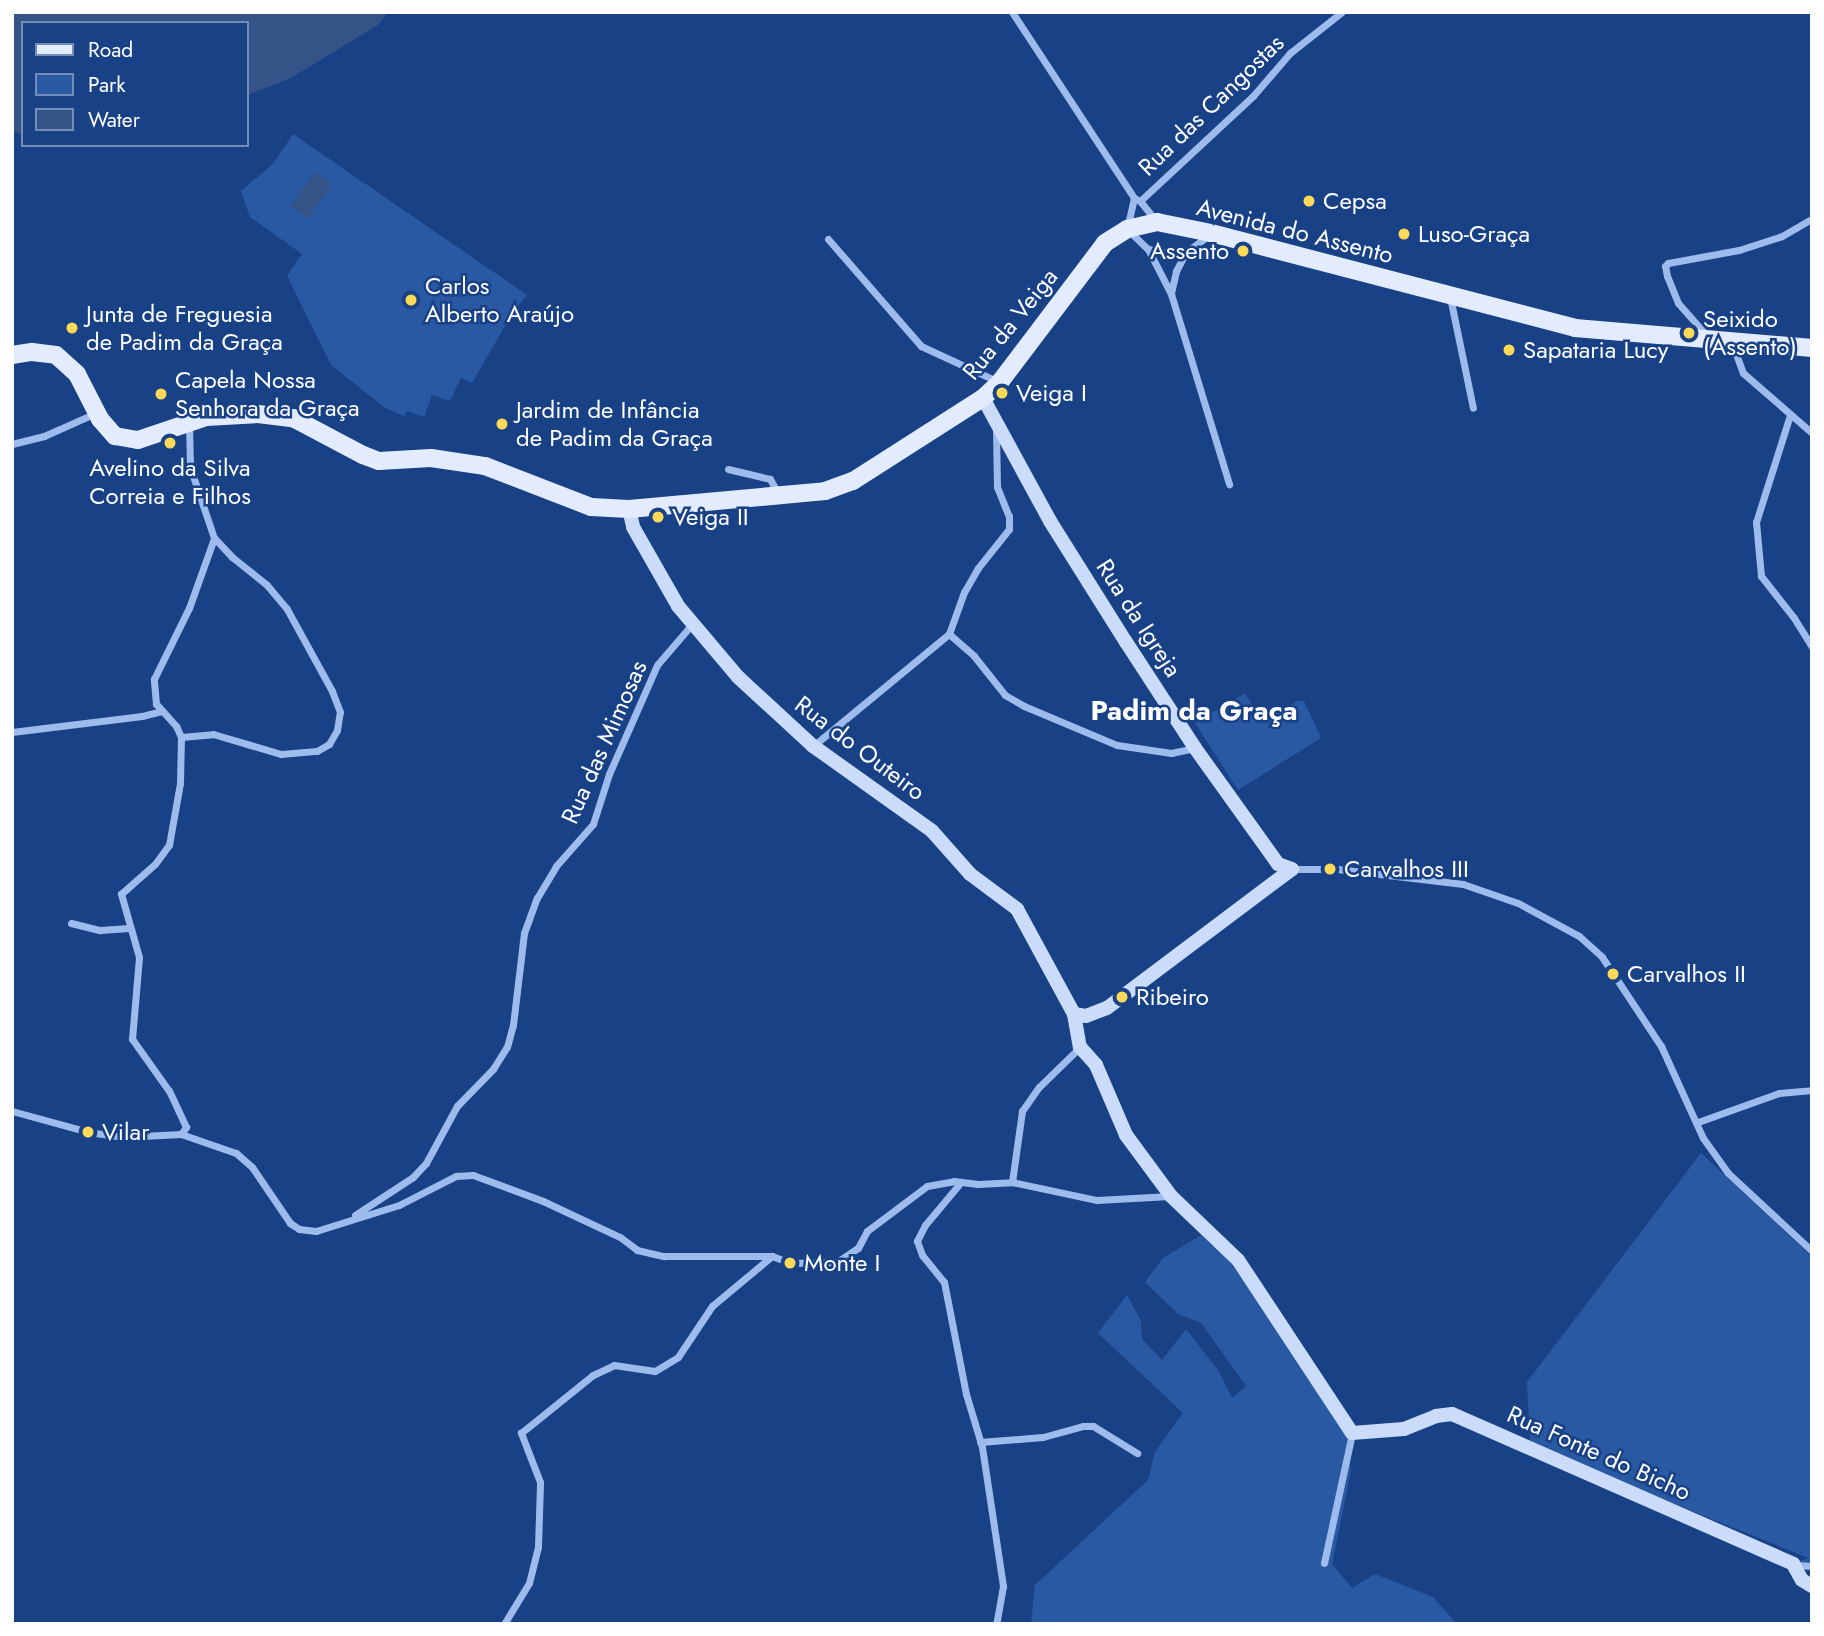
<!DOCTYPE html>
<html>
<head>
<meta charset="utf-8">
<style>
  body { margin:0 }
  #map { position:relative; width:1824px; height:1636px; overflow:hidden; background:#184186; font-family:Jost,sans-serif }
  div>[style] { position:absolute }
  [style*='--x'] { left:calc(var(--x)*1px); top:calc(var(--y)*1px); width:calc(var(--w)*1px); rotate:calc(var(--a)*1deg) }
  .green>* { inset:0; background:#2a59a4 }
  .water>* { inset:0; background:#345386; transform-origin:0 0 }
  .street>* { height:7px; margin:-3.5px; padding:0 3.5px; transform-origin:3.5px; border-radius:3.5px; background:#9dbced }
  .secondary>* { height:14px; margin:-7px; padding:0 7px; transform-origin:7px; border-radius:7px; background:#cadcf9 }
  .primary>* { height:18px; margin:-9px; padding:0 9px; transform-origin:9px; border-radius:9px; background:#e3ecff }
  .dots>* { width:19px; height:19px; translate:-50% -50%; box-sizing:border-box; border:4px solid #184186; border-radius:50% }
  span { translate:-50% -50%; white-space:nowrap; text-align:center; line-height:1.15; -webkit-text-stroke:5px #184186; paint-order:stroke }
  .street-label { font-size:24px; color:#fff }
  .poi-label { font-size:24px; color:#fff }
  .left { translate:0 -50%; text-align:left }
  .right { translate:-100% -50%; text-align:right }
  .quarter-label { font-size:28px; color:#fff; font-weight:700 }
  .frame { position:absolute; inset:0; border:14px solid #fff; pointer-events:none }
  .legend { position:absolute; left:21px; top:21px; width:228px; height:126px; box-sizing:border-box; background:#184186; border:2px solid #748db6; margin:0; padding:9px 12px; list-style:none; font-size:21px; color:#fff }
  .legend li { display:flex; align-items:center; gap:14px; height:35px }
  .legend b { width:35px; border:2px solid #748db6 }
</style>
</head>
<body>
<div id="map">
  <div class="green">
    <i style="clip-path:polygon(293px 134px,527px 295px,513px 312px,472px 383px,461px 378px,450px 401px,432px 395px,424px 417px,407px 411px,404px 416px,385px 408px,331px 365px,287px 276px,302px 254px,250px 217px,241px 191px,273px 164px)"></i>
    <i style="clip-path:polygon(1245px 693px,1263px 722px,1297px 701px,1304px 701px,1321px 738px,1238px 790px,1195px 723px)"></i>
    <i style="clip-path:polygon(1701px 1153px,1812px 1257px,1812px 1566px,1793px 1564px,1808px 1558px,1530px 1445px,1527px 1382px)"></i>
    <i style="clip-path:polygon(1201px 1235px,1228px 1260px,1261px 1303px,1347px 1432px,1351px 1471px,1332px 1564px,1352px 1588px,1375px 1574px,1433px 1597px,1457px 1624px,1031px 1624px,1035px 1585px,1148px 1480px,1155px 1452px,1183px 1413px,1098px 1333px,1127px 1295px,1141px 1321px,1142px 1339px,1162px 1360px,1186px 1329px,1218px 1370px,1232px 1398px,1246px 1386px,1201px 1323px,1178px 1314px,1145px 1282px,1163px 1258px)"></i>
  </div>
  <div class="water">
    <i style="clip-path:polygon(12px 12px,388px 12px,378px 25px,291px 78px,247px 95px,247px 23px,23px 23px,23px 135px,12px 131px)"></i>
    <i style="left:315px;top:172px;width:21px;height:42px;rotate:35deg"></i>
  </div>
  <div class="street">
    <i style="--x:1012;--y:12;--w:222;--a:56.7"></i>
    <i style="--x:1134;--y:198;--w:7;--a:27"></i>
    <i style="--x:1140;--y:201;--w:26;--a:51"></i>
    <i style="--x:1134;--y:198;--w:32;--a:103"></i>
    <i style="--x:1127;--y:229;--w:29;--a:44"></i>
    <i style="--x:1148;--y:249;--w:51;--a:62.9"></i>
    <i style="--x:1171;--y:294;--w:199;--a:73"></i>
    <i style="--x:1140;--y:201;--w:154;--a:-42.9"></i>
    <i style="--x:1253;--y:96;--w:57;--a:-49.3"></i>
    <i style="--x:1290;--y:53;--w:66;--a:-38.3"></i>
    <i style="--x:828;--y:239;--w:142;--a:49"></i>
    <i style="--x:921;--y:346;--w:86;--a:24.8"></i>
    <i style="--x:1148;--y:249;--w:24;--a:12"></i>
    <i style="--x:1171;--y:254;--w:15;--a:-8"></i>
    <i style="--x:1171;--y:293;--w:23;--a:-77"></i>
    <i style="--x:1176;--y:271;--w:21;--a:-62"></i>
    <i style="--x:1186;--y:252;--w:29;--a:-36"></i>
    <i style="--x:1450;--y:297;--w:113;--a:78.3"></i>
    <i style="--x:1708;--y:337;--w:45;--a:-131.4"></i>
    <i style="--x:1678;--y:303;--w:29;--a:-112"></i>
    <i style="--x:1667;--y:276;--w:10;--a:-101"></i>
    <i style="--x:1665;--y:266;--w:4;--a:-45"></i>
    <i style="--x:1668;--y:263;--w:72;--a:-10.4"></i>
    <i style="--x:1739;--y:250;--w:45;--a:-18"></i>
    <i style="--x:1782;--y:236;--w:34;--a:-30"></i>
    <i style="--x:1720;--y:346;--w:18;--a:27"></i>
    <i style="--x:1736;--y:354;--w:20;--a:70"></i>
    <i style="--x:1743;--y:373;--w:91;--a:41"></i>
    <i style="--x:1790;--y:415;--w:112;--a:107.6"></i>
    <i style="--x:1756;--y:522;--w:54;--a:84.7"></i>
    <i style="--x:1761;--y:576;--w:53;--a:51.8"></i>
    <i style="--x:1794;--y:618;--w:34;--a:58"></i>
    <i style="--x:996;--y:429;--w:58;--a:89"></i>
    <i style="--x:997;--y:487;--w:31;--a:68"></i>
    <i style="--x:1009;--y:516;--w:13;--a:90"></i>
    <i style="--x:1009;--y:529;--w:50;--a:128.5"></i>
    <i style="--x:978;--y:568;--w:28;--a:120"></i>
    <i style="--x:964;--y:592;--w:45;--a:109.7"></i>
    <i style="--x:949;--y:634;--w:33;--a:41"></i>
    <i style="--x:974;--y:656;--w:50;--a:51.5"></i>
    <i style="--x:1005;--y:695;--w:22;--a:30"></i>
    <i style="--x:1024;--y:706;--w:101;--a:22.8"></i>
    <i style="--x:1117;--y:745;--w:55;--a:8.4"></i>
    <i style="--x:1171;--y:753;--w:25;--a:-12"></i>
    <i style="--x:12;--y:444;--w:33;--a:-14"></i>
    <i style="--x:44;--y:436;--w:57;--a:-23.9"></i>
    <i style="--x:728;--y:469;--w:43;--a:13.4"></i>
    <i style="--x:770;--y:479;--w:18;--a:61"></i>
    <i style="--x:12;--y:732;--w:131;--a:-7"></i>
    <i style="--x:142;--y:716;--w:21;--a:-14"></i>
    <i style="--x:181;--y:737;--w:32;--a:-5"></i>
    <i style="--x:213;--y:734;--w:71;--a:16.4"></i>
    <i style="--x:281;--y:754;--w:36;--a:-5"></i>
    <i style="--x:317;--y:751;--w:14;--a:-30"></i>
    <i style="--x:329;--y:744;--w:16;--a:-60"></i>
    <i style="--x:337;--y:730;--w:18;--a:-81"></i>
    <i style="--x:340;--y:712;--w:22;--a:-111"></i>
    <i style="--x:332;--y:691;--w:94;--a:-118.8"></i>
    <i style="--x:287;--y:609;--w:31;--a:-130"></i>
    <i style="--x:267;--y:585;--w:45;--a:-141.3"></i>
    <i style="--x:232;--y:557;--w:26;--a:-133"></i>
    <i style="--x:813;--y:746;--w:176;--a:-39.5"></i>
    <i style="--x:1292;--y:869;--w:45;--a:0"></i>
    <i style="--x:1337;--y:869;--w:127;--a:6.8"></i>
    <i style="--x:1463;--y:884;--w:58;--a:19.1"></i>
    <i style="--x:1518;--y:903;--w:69;--a:28.4"></i>
    <i style="--x:1579;--y:936;--w:31;--a:42"></i>
    <i style="--x:1602;--y:957;--w:107;--a:56.5"></i>
    <i style="--x:1661;--y:1046;--w:101;--a:65.5"></i>
    <i style="--x:1703;--y:1138;--w:43;--a:54.5"></i>
    <i style="--x:1728;--y:1173;--w:115;--a:42.9"></i>
    <i style="--x:71;--y:923;--w:30;--a:14"></i>
    <i style="--x:100;--y:930;--w:29;--a:-4"></i>
    <i style="--x:12;--y:1111;--w:79;--a:15.4"></i>
    <i style="--x:88;--y:1132;--w:35;--a:8"></i>
    <i style="--x:123;--y:1137;--w:58;--a:-3"></i>
    <i style="--x:181;--y:1134;--w:58;--a:19.1"></i>
    <i style="--x:236;--y:1153;--w:21;--a:41"></i>
    <i style="--x:252;--y:1167;--w:68;--a:55.8"></i>
    <i style="--x:290;--y:1223;--w:11;--a:34"></i>
    <i style="--x:299;--y:1229;--w:17;--a:7"></i>
    <i style="--x:316;--y:1231;--w:87;--a:-17.4"></i>
    <i style="--x:399;--y:1205;--w:64;--a:-27"></i>
    <i style="--x:456;--y:1176;--w:17;--a:-3"></i>
    <i style="--x:473;--y:1175;--w:75;--a:20.4"></i>
    <i style="--x:543;--y:1201;--w:85;--a:25.1"></i>
    <i style="--x:620;--y:1237;--w:21;--a:37"></i>
    <i style="--x:637;--y:1250;--w:28;--a:13"></i>
    <i style="--x:664;--y:1256;--w:108;--a:0"></i>
    <i style="--x:772;--y:1256;--w:19;--a:21"></i>
    <i style="--x:790;--y:1263;--w:47;--a:-1.2"></i>
    <i style="--x:837;--y:1262;--w:25;--a:-34"></i>
    <i style="--x:858;--y:1248;--w:19;--a:-62"></i>
    <i style="--x:867;--y:1231;--w:75;--a:-36.9"></i>
    <i style="--x:927;--y:1186;--w:27;--a:-10"></i>
    <i style="--x:954;--y:1181;--w:24;--a:7"></i>
    <i style="--x:978;--y:1184;--w:34;--a:-3"></i>
    <i style="--x:1012;--y:1182;--w:87;--a:12"></i>
    <i style="--x:1097;--y:1200;--w:73;--a:-3.1"></i>
    <i style="--x:1698;--y:1122;--w:86;--a:-19.7"></i>
    <i style="--x:1779;--y:1093;--w:33;--a:-5"></i>
    <i style="--x:181;--y:1134;--w:9;--a:-54"></i>
    <i style="--x:186;--y:1127;--w:40;--a:-115"></i>
    <i style="--x:169;--y:1091;--w:64;--a:-125.4"></i>
    <i style="--x:132;--y:1039;--w:82;--a:-85.1"></i>
    <i style="--x:139;--y:957;--w:66;--a:-105.9"></i>
    <i style="--x:121;--y:894;--w:45;--a:-41.4"></i>
    <i style="--x:155;--y:864;--w:24;--a:-54"></i>
    <i style="--x:169;--y:845;--w:63;--a:-79.9"></i>
    <i style="--x:180;--y:783;--w:46;--a:-88.8"></i>
    <i style="--x:181;--y:737;--w:12;--a:-114"></i>
    <i style="--x:176;--y:726;--w:30;--a:-132"></i>
    <i style="--x:156;--y:704;--w:25;--a:-95"></i>
    <i style="--x:154;--y:679;--w:79;--a:-63.8"></i>
    <i style="--x:189;--y:608;--w:74;--a:-70.3"></i>
    <i style="--x:214;--y:538;--w:75;--a:-108.7"></i>
    <i style="--x:190;--y:467;--w:43;--a:-91.3"></i>
    <i style="--x:961;--y:1182;--w:56;--a:129.9"></i>
    <i style="--x:925;--y:1225;--w:18;--a:117"></i>
    <i style="--x:917;--y:1241;--w:15;--a:70"></i>
    <i style="--x:922;--y:1255;--w:35;--a:51"></i>
    <i style="--x:944;--y:1282;--w:114;--a:78.9"></i>
    <i style="--x:966;--y:1394;--w:55;--a:73.2"></i>
    <i style="--x:982;--y:1447;--w:141;--a:81.4"></i>
    <i style="--x:1003;--y:1586;--w:39;--a:100"></i>
    <i style="--x:1012;--y:1182;--w:72;--a:-82"></i>
    <i style="--x:1022;--y:1111;--w:29;--a:-55"></i>
    <i style="--x:1039;--y:1087;--w:57;--a:-44.3"></i>
    <i style="--x:355;--y:1215;--w:69;--a:-33.2"></i>
    <i style="--x:413;--y:1177;--w:19;--a:-47"></i>
    <i style="--x:426;--y:1163;--w:65;--a:-61.5"></i>
    <i style="--x:457;--y:1106;--w:52;--a:-45.8"></i>
    <i style="--x:493;--y:1069;--w:26;--a:-58"></i>
    <i style="--x:507;--y:1047;--w:23;--a:-75"></i>
    <i style="--x:513;--y:1025;--w:93;--a:-83.2"></i>
    <i style="--x:524;--y:933;--w:37;--a:-70"></i>
    <i style="--x:537;--y:898;--w:37;--a:-59"></i>
    <i style="--x:556;--y:866;--w:56;--a:-48.6"></i>
    <i style="--x:593;--y:824;--w:52;--a:-72.3"></i>
    <i style="--x:609;--y:774;--w:119;--a:-66.2"></i>
    <i style="--x:657;--y:665;--w:55;--a:-49.4"></i>
    <i style="--x:980;--y:1442;--w:63;--a:-4.5"></i>
    <i style="--x:1043;--y:1437;--w:41;--a:-15.4"></i>
    <i style="--x:1083;--y:1426;--w:10;--a:0"></i>
    <i style="--x:1093;--y:1426;--w:52;--a:31.5"></i>
    <i style="--x:1324;--y:1563;--w:133;--a:-77.8"></i>
    <i style="--x:1795;--y:1565;--w:17;--a:3"></i>
    <i style="--x:504;--y:1624;--w:48;--a:-58.6"></i>
    <i style="--x:529;--y:1583;--w:37;--a:-76"></i>
    <i style="--x:538;--y:1547;--w:65;--a:-88.2"></i>
    <i style="--x:540;--y:1482;--w:53;--a:-111.2"></i>
    <i style="--x:521;--y:1433;--w:92;--a:-38.9"></i>
    <i style="--x:593;--y:1375;--w:23;--a:-25"></i>
    <i style="--x:614;--y:1365;--w:41;--a:8.3"></i>
    <i style="--x:655;--y:1371;--w:27;--a:-31"></i>
    <i style="--x:678;--y:1357;--w:61;--a:-56.3"></i>
    <i style="--x:712;--y:1306;--w:78;--a:-39.8"></i>
  </div>
  <div class="secondary">
    <i style="--x:983;--y:398;--w:140;--a:61.4"></i>
    <i style="--x:1050;--y:521;--w:143;--a:57.9"></i>
    <i style="--x:1126;--y:642;--w:126;--a:56.9"></i>
    <i style="--x:1195;--y:748;--w:143;--a:54.4"></i>
    <i style="--x:1278;--y:864;--w:15;--a:20"></i>
    <i style="--x:629;--y:509;--w:18;--a:77"></i>
    <i style="--x:633;--y:527;--w:91;--a:60.3"></i>
    <i style="--x:678;--y:606;--w:93;--a:49.8"></i>
    <i style="--x:738;--y:677;--w:102;--a:42.6"></i>
    <i style="--x:813;--y:746;--w:146;--a:35.5"></i>
    <i style="--x:932;--y:831;--w:57;--a:48.5"></i>
    <i style="--x:970;--y:874;--w:59;--a:36.7"></i>
    <i style="--x:1017;--y:909;--w:119;--a:61.5"></i>
    <i style="--x:1074;--y:1014;--w:34;--a:80"></i>
    <i style="--x:1080;--y:1047;--w:24;--a:48"></i>
    <i style="--x:1096;--y:1065;--w:76;--a:66.8"></i>
    <i style="--x:1126;--y:1135;--w:76;--a:53.6"></i>
    <i style="--x:1171;--y:1196;--w:93;--a:43.7"></i>
    <i style="--x:1238;--y:1260;--w:207;--a:56.6"></i>
    <i style="--x:1352;--y:1433;--w:52;--a:-4.4"></i>
    <i style="--x:1404;--y:1429;--w:35;--a:-22"></i>
    <i style="--x:1436;--y:1416;--w:16;--a:-7"></i>
    <i style="--x:1452;--y:1414;--w:373;--a:23.7"></i>
    <i style="--x:1793;--y:1564;--w:18;--a:61"></i>
    <i style="--x:1802;--y:1580;--w:12;--a:31"></i>
    <i style="--x:1074;--y:1014;--w:12;--a:9"></i>
    <i style="--x:1086;--y:1016;--w:22;--a:-21"></i>
    <i style="--x:1107;--y:1008;--w:231;--a:-36.9"></i>
  </div>
  <div class="primary">
    <i style="--x:12;--y:355;--w:20;--a:-9"></i>
    <i style="--x:32;--y:352;--w:24;--a:7"></i>
    <i style="--x:56;--y:355;--w:28;--a:42"></i>
    <i style="--x:77;--y:374;--w:51;--a:62.9"></i>
    <i style="--x:100;--y:419;--w:23;--a:49"></i>
    <i style="--x:115;--y:436;--w:23;--a:10"></i>
    <i style="--x:138;--y:440;--w:72;--a:-18.7"></i>
    <i style="--x:206;--y:417;--w:52;--a:-3.3"></i>
    <i style="--x:258;--y:414;--w:35;--a:7"></i>
    <i style="--x:293;--y:418;--w:79;--a:27.9"></i>
    <i style="--x:363;--y:455;--w:17;--a:21"></i>
    <i style="--x:379;--y:461;--w:52;--a:-3.3"></i>
    <i style="--x:431;--y:458;--w:55;--a:8.4"></i>
    <i style="--x:485;--y:466;--w:114;--a:21.1"></i>
    <i style="--x:591;--y:507;--w:38;--a:3"></i>
    <i style="--x:629;--y:509;--w:197;--a:-5.2"></i>
    <i style="--x:825;--y:491;--w:30;--a:-20"></i>
    <i style="--x:853;--y:481;--w:154;--a:-32.6"></i>
    <i style="--x:983;--y:398;--w:23;--a:-43"></i>
    <i style="--x:1000;--y:382;--w:174;--a:-52.9"></i>
    <i style="--x:1105;--y:243;--w:26;--a:-32"></i>
    <i style="--x:1127;--y:229;--w:31;--a:-13"></i>
    <i style="--x:1157;--y:222;--w:55;--a:11.5"></i>
    <i style="--x:1211;--y:233;--w:376;--a:14.6"></i>
    <i style="--x:1575;--y:328;--w:238;--a:4.8"></i>
  </div>
  <div class="dots">
    <i style="left:1309px;top:201px;background:#ffda59"></i>
    <i style="left:1404px;top:234px;background:#ffda59"></i>
    <i style="left:1243px;top:251px;background:#ffda59"></i>
    <i style="left:411px;top:300px;background:#ffda59"></i>
    <i style="left:72px;top:328px;background:#ffda59"></i>
    <i style="left:1689px;top:333px;background:#ffda59"></i>
    <i style="left:1509px;top:350px;background:#ffda59"></i>
    <i style="left:1002px;top:393px;background:#ffda59"></i>
    <i style="left:161px;top:394px;background:#ffda59"></i>
    <i style="left:502px;top:424px;background:#ffda59"></i>
    <i style="left:170px;top:443px;background:#ffda59"></i>
    <i style="left:658px;top:517px;background:#ffda59"></i>
    <i style="left:1330px;top:869px;background:#ffda59"></i>
    <i style="left:1613px;top:974px;background:#ffda59"></i>
    <i style="left:1122px;top:997px;background:#ffda59"></i>
    <i style="left:88px;top:1132px;background:#ffda59"></i>
    <i style="left:790px;top:1263px;background:#ffda59"></i>
  </div>
  <div class="street-label">
    <span style="left:1211px;top:105px;rotate:-44deg">Rua das Cangostas</span>
    <span style="left:1295px;top:231px;rotate:14deg">Avenida do Assento</span>
    <span style="left:1010px;top:324px;rotate:-51deg">Rua da Veiga</span>
    <span style="left:1139px;top:618px;rotate:57deg">Rua da Igreja</span>
    <span style="left:604px;top:742px;rotate:-66deg">Rua das Mimosas</span>
    <span style="left:860px;top:748px;rotate:37deg">Rua do Outeiro</span>
    <span style="left:1599px;top:1453px;rotate:24deg">Rua Fonte do Bicho</span>
  </div>
  <div class="poi-label">
    <span class="left" style="left:1323px;top:201px">Cepsa</span>
    <span class="left" style="left:1418px;top:234px">Luso-Graça</span>
    <span class="right" style="left:1229px;top:251px">Assento</span>
    <span class="left" style="left:425px;top:300px">Carlos<br>Alberto Araújo</span>
    <span class="left" style="left:86px;top:328px">Junta de Freguesia<br>de Padim da Graça</span>
    <span class="left" style="left:1703px;top:333px">Seixido<br>(Assento)</span>
    <span class="left" style="left:1523px;top:350px">Sapataria Lucy</span>
    <span class="left" style="left:175px;top:394px">Capela Nossa<br>Senhora da Graça</span>
    <span class="left" style="left:1016px;top:393px">Veiga I</span>
    <span class="left" style="left:516px;top:424px">Jardim de Infância<br>de Padim da Graça</span>
    <span style="left:170px;top:482px">Avelino da Silva<br>Correia e Filhos</span>
    <span class="left" style="left:672px;top:517px">Veiga II</span>
    <span class="left" style="left:1344px;top:869px">Carvalhos III</span>
    <span class="left" style="left:1627px;top:974px">Carvalhos II</span>
    <span class="left" style="left:1136px;top:997px">Ribeiro</span>
    <span class="left" style="left:102px;top:1132px">Vilar</span>
    <span class="left" style="left:804px;top:1263px">Monte I</span>
  </div>
  <div class="quarter-label">
    <span style="left:1194px;top:711px">Padim da Graça</span>
  </div>
  <div class="frame"></div>
  <ul class="legend">
  <li><b style="height:9px;background:#e3ecff"></b>Road</li>
  <li><b style="height:19px;background:#2a59a4"></b>Park</li>
  <li><b style="height:19px;background:#345386"></b>Water</li>
  </ul>
</div>
</body>
</html>
